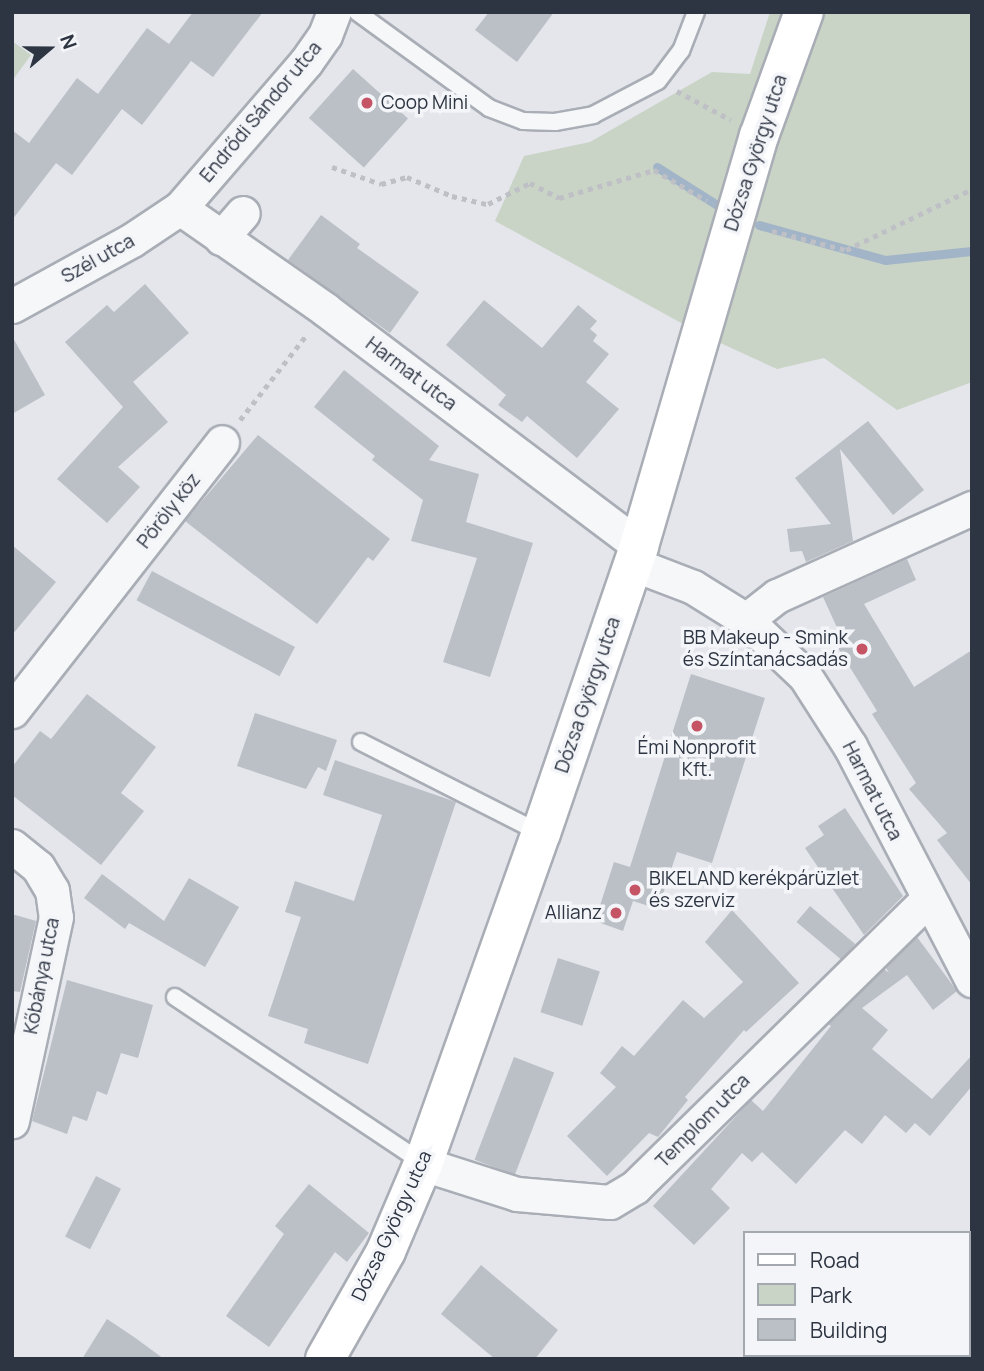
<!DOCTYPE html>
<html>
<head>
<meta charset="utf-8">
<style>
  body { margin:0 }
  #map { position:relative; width:984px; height:1371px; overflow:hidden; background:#e4e6eb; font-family:Manrope,sans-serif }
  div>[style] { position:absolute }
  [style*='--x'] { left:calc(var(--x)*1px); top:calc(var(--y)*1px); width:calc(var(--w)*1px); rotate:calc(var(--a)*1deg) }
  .green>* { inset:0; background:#c9d4c6 }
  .stream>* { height:9px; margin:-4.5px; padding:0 4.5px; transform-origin:4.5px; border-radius:4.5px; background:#a2b4c7 }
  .building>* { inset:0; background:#bbc0c7; transform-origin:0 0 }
  .path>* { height:4.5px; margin-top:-2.25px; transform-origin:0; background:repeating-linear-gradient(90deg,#bec0c6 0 5px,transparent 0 10px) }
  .roads { filter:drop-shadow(2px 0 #a9adb5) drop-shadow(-2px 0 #a9adb5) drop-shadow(0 2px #a9adb5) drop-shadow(0 -2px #a9adb5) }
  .lane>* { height:16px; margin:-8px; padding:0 8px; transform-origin:8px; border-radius:8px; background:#f6f7f9 }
  .street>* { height:33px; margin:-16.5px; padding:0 16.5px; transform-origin:16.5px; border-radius:16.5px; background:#f6f7f9 }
  .secondary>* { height:38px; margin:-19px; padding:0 19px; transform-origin:19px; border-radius:19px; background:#fff }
  .dots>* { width:19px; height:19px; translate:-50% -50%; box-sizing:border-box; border:4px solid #f3f5f8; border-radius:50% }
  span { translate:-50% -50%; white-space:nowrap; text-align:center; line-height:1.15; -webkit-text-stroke:7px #f3f5f8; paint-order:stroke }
  .poi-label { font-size:19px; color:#2d3442 }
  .left { translate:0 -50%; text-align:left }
  .right { translate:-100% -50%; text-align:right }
  .street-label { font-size:19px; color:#2d3442 }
  .frame { position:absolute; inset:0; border:14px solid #2d3442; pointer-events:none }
  .legend { position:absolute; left:743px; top:1231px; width:228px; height:126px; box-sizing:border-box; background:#f3f5f8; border:2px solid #a4a8af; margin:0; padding:9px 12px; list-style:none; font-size:21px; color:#2d3442 }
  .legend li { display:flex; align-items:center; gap:14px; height:35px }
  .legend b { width:35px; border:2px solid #a4a8af }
  .north { position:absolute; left:14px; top:14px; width:70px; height:70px; -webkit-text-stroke:5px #f3f5f8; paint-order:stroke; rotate:70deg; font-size:19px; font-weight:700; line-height:28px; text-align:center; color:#2d3442 }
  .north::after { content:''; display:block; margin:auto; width:24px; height:32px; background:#2d3442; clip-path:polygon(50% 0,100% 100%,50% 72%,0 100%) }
</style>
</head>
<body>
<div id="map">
  <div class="green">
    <i style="clip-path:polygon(770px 12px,972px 12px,972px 382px,897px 410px,824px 358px,777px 369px,705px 336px,495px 221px,524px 156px,590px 142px,712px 72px,750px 74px)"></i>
    <i style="clip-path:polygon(12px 41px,31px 55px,12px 81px)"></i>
  </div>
  <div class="stream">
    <i style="--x:657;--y:167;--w:80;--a:32.3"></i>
    <i style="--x:759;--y:225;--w:131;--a:15.5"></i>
    <i style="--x:885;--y:260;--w:87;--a:-5.9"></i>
  </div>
  <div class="building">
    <i style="clip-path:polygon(193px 12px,263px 12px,213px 77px,191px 61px,142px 125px,122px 109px,72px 175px,56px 163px,12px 220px,12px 130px,29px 143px,77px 78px,98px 94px,147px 28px,169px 44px)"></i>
    <i style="clip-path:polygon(489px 12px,554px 12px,517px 62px,475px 30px)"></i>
    <i style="left:353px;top:69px;width:74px;height:66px;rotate:42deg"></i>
    <i style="clip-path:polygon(321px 215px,360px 244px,357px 248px,419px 292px,390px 333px,288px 260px)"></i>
    <i style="clip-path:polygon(145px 284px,189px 333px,133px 382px,168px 422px,118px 467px,140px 487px,107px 523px,57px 479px,123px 407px,65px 342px,107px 305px,114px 312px)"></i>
    <i style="clip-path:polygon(484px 300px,542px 348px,578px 305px,597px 321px,590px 329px,597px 335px,593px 341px,609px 354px,586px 382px,619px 409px,577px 458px,527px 416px,522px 422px,498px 405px,506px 395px,446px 345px)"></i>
    <i style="clip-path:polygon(12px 336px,45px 395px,12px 414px)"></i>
    <i style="clip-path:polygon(344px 370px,439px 446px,429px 460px,479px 474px,466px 522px,533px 543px,490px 677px,443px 662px,477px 558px,411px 541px,423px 500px,372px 460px,375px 456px,314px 407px)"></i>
    <i style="clip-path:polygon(868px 421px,924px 490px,893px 515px,840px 449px,853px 541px,806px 562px,802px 551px,790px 552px,787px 529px,831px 524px,795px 478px)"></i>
    <i style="clip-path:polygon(258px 435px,390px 539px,373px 561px,368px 557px,317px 624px,185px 521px)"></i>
    <i style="clip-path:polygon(12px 545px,56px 582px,12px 635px)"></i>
    <i style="clip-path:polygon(907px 559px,916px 580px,864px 604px,914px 687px,972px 650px,972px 885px,937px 840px,947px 833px,909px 789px,916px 783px,872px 714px,877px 711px,838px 648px,845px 645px,823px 597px)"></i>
    <i style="left:152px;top:571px;width:162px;height:33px;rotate:28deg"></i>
    <i style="clip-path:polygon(691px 674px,765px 698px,712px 863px,677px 852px,658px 909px,633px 901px,623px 931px,595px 921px,614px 862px,630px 867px)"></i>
    <i style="clip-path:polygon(87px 694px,156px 747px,121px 793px,144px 811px,101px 865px,12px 795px,12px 767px,40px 731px,51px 739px)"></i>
    <i style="clip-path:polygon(255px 713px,337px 740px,326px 771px,318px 767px,306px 789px,237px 766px)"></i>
    <i style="clip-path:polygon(335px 760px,456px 802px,368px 1064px,304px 1043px,308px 1029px,268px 1016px,301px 917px,285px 912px,295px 881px,354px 901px,382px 815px,323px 795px)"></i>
    <i style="clip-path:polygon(845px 808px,903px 896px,864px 935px,805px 848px,824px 835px,818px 826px)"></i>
    <i style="clip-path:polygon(102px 874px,164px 921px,189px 878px,239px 907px,205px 967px,129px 923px,125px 929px,84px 898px)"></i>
    <i style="left:810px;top:906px;width:59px;height:21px;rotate:40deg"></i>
    <i style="clip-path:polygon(732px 910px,799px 983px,746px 1032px,744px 1030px,685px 1097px,688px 1100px,658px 1137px,649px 1133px,607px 1176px,567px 1136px,616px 1087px,600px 1073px,622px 1046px,634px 1056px,683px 1000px,704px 1018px,743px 982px,705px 942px)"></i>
    <i style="clip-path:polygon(12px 914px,36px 921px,20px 992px,12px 991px)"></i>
    <i style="clip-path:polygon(917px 937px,957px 991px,933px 1010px,907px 975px,862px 1008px,888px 1030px,872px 1049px,932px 1099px,972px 1055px,972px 1086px,930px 1136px,915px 1123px,906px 1133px,885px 1115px,862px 1144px,845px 1130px,796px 1184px,762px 1152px,752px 1162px,742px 1153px,711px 1189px,730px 1208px,694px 1245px,653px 1206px,751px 1100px,763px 1111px,831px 1026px,828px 1024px,884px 969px,889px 973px,886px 968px)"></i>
    <i style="left:558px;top:958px;width:44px;height:57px;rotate:18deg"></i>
    <i style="clip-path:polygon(67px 980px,153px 1005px,138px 1058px,121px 1053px,107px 1095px,97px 1091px,87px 1121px,73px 1116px,67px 1134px,32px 1121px)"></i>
    <i style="left:514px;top:1057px;width:43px;height:110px;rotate:21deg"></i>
    <i style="left:96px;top:1176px;width:28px;height:68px;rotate:27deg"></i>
    <i style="clip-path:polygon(309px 1184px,369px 1233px,347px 1262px,335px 1252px,269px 1347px,226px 1316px,284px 1234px,275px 1226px)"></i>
    <i style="clip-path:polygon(481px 1265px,558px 1330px,535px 1359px,495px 1359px,441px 1314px)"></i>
    <i style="clip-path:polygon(107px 1319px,134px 1337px,164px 1359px,82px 1359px)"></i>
  </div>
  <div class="path">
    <i style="--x:677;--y:91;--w:61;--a:28.2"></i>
    <i style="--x:332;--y:167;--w:52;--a:19.1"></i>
    <i style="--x:381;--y:184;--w:27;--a:-15"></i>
    <i style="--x:407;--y:177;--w:49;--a:22.9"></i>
    <i style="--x:452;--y:196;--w:37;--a:13"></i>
    <i style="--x:488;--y:204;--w:47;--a:-26.6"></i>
    <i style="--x:530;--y:183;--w:33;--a:27"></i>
    <i style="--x:559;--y:198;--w:99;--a:-16.4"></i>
    <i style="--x:654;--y:170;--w:61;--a:30.3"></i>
    <i style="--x:772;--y:231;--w:76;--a:14.4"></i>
    <i style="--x:846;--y:250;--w:140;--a:-25.8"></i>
    <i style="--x:240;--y:420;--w:110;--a:-52"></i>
  </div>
  <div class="roads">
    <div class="lane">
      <i style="--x:357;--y:12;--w:163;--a:36"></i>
      <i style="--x:489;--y:108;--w:36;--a:21"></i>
      <i style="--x:523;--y:121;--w:32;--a:2"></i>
      <i style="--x:555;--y:122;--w:39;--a:-10"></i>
      <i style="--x:593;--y:115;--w:73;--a:-27.6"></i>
      <i style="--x:658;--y:81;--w:38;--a:-53"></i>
      <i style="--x:681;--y:51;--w:42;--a:-69"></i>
      <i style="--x:361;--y:742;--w:201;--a:26.9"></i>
      <i style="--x:175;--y:997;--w:298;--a:33.8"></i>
    </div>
    <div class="street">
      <i style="--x:180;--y:208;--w:178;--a:34.9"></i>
      <i style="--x:326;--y:310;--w:392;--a:37"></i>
      <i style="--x:221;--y:238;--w:33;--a:-49"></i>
      <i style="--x:12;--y:306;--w:137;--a:-28.8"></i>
      <i style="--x:132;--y:240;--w:58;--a:-33.7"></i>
      <i style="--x:180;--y:208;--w:193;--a:-49.2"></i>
      <i style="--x:306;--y:62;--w:33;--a:-55"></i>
      <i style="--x:325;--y:35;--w:25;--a:-69"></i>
      <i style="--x:633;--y:564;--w:64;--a:21"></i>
      <i style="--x:693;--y:587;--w:62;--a:31.9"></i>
      <i style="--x:746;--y:620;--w:81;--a:43.5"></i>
      <i style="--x:805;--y:676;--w:83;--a:57.3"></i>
      <i style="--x:850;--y:746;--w:264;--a:62.5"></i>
      <i style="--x:746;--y:620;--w:39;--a:-38"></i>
      <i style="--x:777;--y:596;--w:214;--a:-24.3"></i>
      <i style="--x:12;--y:711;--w:341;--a:-52"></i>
      <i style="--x:12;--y:846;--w:33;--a:39"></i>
      <i style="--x:38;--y:867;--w:27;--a:59"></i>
      <i style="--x:52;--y:890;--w:27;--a:82"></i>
      <i style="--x:56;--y:917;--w:209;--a:102.2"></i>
      <i style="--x:423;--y:1164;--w:99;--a:17.7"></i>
      <i style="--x:517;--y:1194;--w:93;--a:4.9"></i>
      <i style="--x:610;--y:1202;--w:29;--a:-31"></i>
      <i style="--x:635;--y:1187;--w:411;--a:-44.5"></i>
    </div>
    <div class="secondary">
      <i style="--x:325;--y:1359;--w:124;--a:-60.5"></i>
      <i style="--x:386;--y:1251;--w:95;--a:-67"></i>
      <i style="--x:423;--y:1164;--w:351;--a:-70.4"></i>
      <i style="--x:541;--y:833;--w:303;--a:-71.1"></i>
      <i style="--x:639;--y:546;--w:427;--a:-73.7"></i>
      <i style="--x:759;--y:136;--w:132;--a:-70.1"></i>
    </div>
  </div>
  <div class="dots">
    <i style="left:367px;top:103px;background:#c55465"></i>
    <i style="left:862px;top:649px;background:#c55465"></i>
    <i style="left:697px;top:726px;background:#c55465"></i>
    <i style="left:635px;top:890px;background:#c55465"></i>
    <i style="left:616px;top:913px;background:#c55465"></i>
  </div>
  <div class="poi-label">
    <span class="left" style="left:381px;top:103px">Coop Mini</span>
    <span class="right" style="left:848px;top:649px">BB Makeup - Smink<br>és Színtanácsadás</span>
    <span style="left:697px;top:759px">Émi Nonprofit<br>Kft.</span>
    <span class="left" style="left:649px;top:890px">BIKELAND kerékpárüzlet<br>és szerviz</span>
    <span class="right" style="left:602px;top:913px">Allianz</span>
  </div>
  <div class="street-label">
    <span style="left:261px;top:112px;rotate:-50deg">Endrődi Sándor utca</span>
    <span style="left:756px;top:153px;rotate:-72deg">Dózsa György utca</span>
    <span style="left:98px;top:259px;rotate:-29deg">Szél utca</span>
    <span style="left:411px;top:374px;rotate:37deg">Harmat utca</span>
    <span style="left:169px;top:511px;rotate:-52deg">Pöröly köz</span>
    <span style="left:588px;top:695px;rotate:-71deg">Dózsa György utca</span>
    <span style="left:872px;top:791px;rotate:63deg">Harmat utca</span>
    <span style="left:42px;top:976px;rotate:-79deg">Kőbánya utca</span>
    <span style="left:703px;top:1121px;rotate:-45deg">Templom utca</span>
    <span style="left:392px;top:1226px;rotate:-65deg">Dózsa György utca</span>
  </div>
  <div class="frame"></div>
  <ul class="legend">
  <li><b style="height:9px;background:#fff"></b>Road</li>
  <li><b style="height:19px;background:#c9d4c6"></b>Park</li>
  <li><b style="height:19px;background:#bbc0c7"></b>Building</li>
  </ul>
  <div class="north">N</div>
</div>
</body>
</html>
